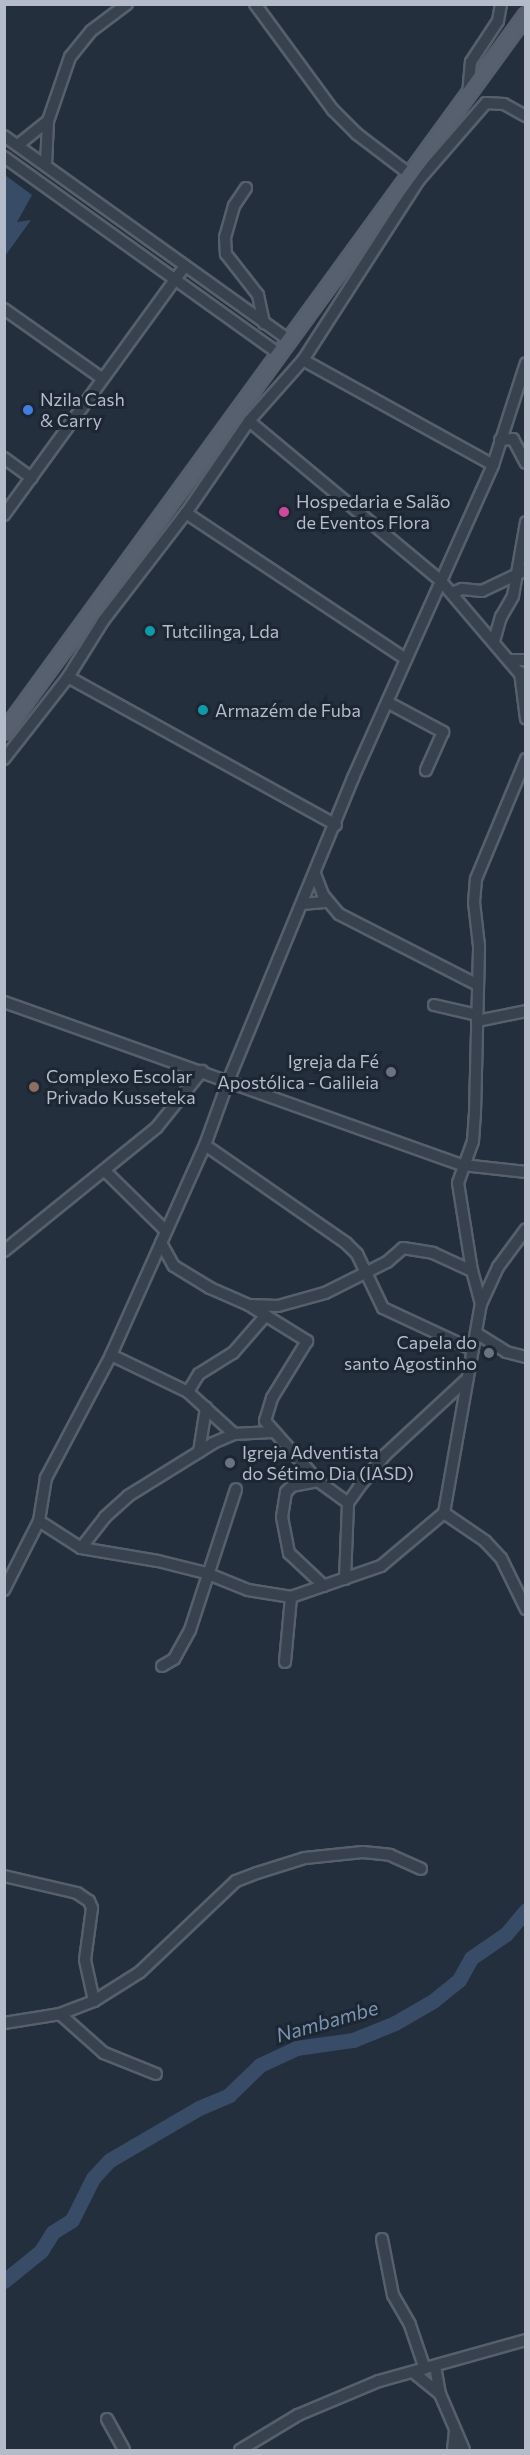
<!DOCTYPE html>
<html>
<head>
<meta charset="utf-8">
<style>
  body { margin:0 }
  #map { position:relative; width:530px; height:2455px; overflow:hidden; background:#242f3e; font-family:Commissioner,sans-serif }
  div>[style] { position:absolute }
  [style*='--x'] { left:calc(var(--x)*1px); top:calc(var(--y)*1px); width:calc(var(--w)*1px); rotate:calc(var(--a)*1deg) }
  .water>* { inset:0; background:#394c67 }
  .river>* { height:15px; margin:-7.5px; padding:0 7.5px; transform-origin:7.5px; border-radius:7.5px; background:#394c67 }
  .roads { filter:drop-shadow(2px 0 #565f6c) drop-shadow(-2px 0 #565f6c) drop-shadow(0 2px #565f6c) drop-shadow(0 -2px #565f6c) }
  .minor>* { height:10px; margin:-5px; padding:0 5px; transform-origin:5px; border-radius:5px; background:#38414e }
  .major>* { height:14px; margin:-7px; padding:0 7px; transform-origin:7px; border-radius:7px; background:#56606e }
  .dots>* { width:16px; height:16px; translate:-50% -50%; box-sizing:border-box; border:3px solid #1d2633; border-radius:50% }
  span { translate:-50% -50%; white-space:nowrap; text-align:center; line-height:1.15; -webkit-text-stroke:6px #1d2633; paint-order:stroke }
  .poi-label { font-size:18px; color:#b4bcc9 }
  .left { translate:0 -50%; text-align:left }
  .right { translate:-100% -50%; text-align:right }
  .water-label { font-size:20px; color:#7c92b1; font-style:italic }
  .frame { position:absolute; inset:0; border:6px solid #b4bcc9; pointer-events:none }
</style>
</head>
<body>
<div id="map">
  <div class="water">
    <i style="clip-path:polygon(5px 175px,32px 195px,17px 222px,31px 220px,5px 256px)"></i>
  </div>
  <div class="river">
    <i style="--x:4;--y:2281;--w:48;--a:-39"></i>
    <i style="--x:41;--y:2251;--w:22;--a:-58"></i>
    <i style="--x:53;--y:2232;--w:22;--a:-32"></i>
    <i style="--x:72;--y:2220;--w:47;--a:-63.4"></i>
    <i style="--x:93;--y:2178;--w:25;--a:-47"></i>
    <i style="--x:110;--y:2160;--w:103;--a:-30.3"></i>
    <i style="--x:199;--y:2108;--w:33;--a:-23"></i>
    <i style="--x:229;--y:2095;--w:43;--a:-44.1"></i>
    <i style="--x:260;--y:2065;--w:40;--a:-25"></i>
    <i style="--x:296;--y:2048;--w:58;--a:-8"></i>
    <i style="--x:353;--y:2040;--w:45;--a:-22"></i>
    <i style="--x:395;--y:2023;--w:44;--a:-30.1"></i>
    <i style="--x:433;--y:2001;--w:33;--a:-39"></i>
    <i style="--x:459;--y:1980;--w:25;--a:-61"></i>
    <i style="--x:471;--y:1958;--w:42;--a:-34.4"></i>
    <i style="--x:506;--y:1934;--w:31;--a:-50"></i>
  </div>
  <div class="roads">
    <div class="minor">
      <i style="--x:255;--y:4;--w:132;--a:53.7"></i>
      <i style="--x:333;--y:110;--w:34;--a:45"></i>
      <i style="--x:357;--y:134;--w:73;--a:37.2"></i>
      <i style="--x:468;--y:95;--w:33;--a:-85"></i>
      <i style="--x:471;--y:62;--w:49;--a:-56.6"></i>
      <i style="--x:498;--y:21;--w:17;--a:-80"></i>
      <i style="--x:4;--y:136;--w:350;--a:35.6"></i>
      <i style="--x:18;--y:145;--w:38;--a:-39"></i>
      <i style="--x:4;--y:157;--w:338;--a:35.6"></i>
      <i style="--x:46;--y:165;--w:44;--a:-87.4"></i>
      <i style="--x:48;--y:121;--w:68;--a:-71"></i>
      <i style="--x:70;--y:57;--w:33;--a:-51"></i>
      <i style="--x:91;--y:31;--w:45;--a:-36.9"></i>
      <i style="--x:246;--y:188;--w:22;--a:124"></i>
      <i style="--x:234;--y:206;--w:32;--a:106"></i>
      <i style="--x:225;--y:237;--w:17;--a:87"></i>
      <i style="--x:226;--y:254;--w:52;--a:52"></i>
      <i style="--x:258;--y:295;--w:29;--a:78"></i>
      <i style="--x:4;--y:309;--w:121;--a:35.3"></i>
      <i style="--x:303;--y:360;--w:217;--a:28.9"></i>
      <i style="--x:249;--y:421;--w:249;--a:39.8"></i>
      <i style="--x:440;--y:580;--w:133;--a:49.6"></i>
      <i style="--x:500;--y:440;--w:13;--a:-4"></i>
      <i style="--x:513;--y:439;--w:27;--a:62"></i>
      <i style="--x:4;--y:458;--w:34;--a:36"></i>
      <i style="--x:186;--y:513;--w:264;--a:33.6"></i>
      <i style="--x:4;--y:515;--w:308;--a:-54"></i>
      <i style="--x:452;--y:593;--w:11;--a:-22"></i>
      <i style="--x:462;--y:589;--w:20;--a:6"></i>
      <i style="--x:482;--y:591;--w:49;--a:-25.5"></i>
      <i style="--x:494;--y:641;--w:25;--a:-74"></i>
      <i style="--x:501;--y:617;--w:24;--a:-60"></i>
      <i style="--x:513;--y:596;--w:75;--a:-80"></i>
      <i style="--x:510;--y:660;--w:16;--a:0"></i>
      <i style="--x:520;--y:672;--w:47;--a:82.7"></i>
      <i style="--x:68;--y:677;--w:66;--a:-58"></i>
      <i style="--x:103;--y:621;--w:136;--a:-52.5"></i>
      <i style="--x:186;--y:513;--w:112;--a:-55.6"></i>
      <i style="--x:249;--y:421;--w:81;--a:-48.5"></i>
      <i style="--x:303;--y:360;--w:214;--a:-57.2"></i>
      <i style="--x:419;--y:180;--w:102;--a:-49"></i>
      <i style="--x:486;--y:103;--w:18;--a:3"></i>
      <i style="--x:504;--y:104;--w:25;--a:29"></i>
      <i style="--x:387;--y:702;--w:64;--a:28.2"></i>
      <i style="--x:443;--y:732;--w:42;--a:114.1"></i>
      <i style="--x:4;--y:759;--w:104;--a:-52"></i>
      <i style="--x:68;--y:677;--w:306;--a:28.9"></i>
      <i style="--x:315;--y:874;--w:22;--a:69"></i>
      <i style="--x:323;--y:895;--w:25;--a:50"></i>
      <i style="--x:339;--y:914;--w:156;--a:27.1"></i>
      <i style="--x:302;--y:904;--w:25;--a:-5"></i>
      <i style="--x:4;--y:1002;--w:487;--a:19.6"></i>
      <i style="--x:463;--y:1165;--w:63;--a:6.3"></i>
      <i style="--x:434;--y:1005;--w:44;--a:13.1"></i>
      <i style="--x:477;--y:1021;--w:50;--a:-11.5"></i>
      <i style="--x:205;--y:1145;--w:172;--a:34.8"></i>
      <i style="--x:346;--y:1243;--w:16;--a:45"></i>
      <i style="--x:357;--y:1254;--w:60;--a:64.3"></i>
      <i style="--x:383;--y:1308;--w:99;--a:25"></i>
      <i style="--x:105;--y:1171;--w:84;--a:44.5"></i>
      <i style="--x:161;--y:1243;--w:26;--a:61"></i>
      <i style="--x:174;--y:1266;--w:42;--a:31.4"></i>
      <i style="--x:210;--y:1288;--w:43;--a:23.6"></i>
      <i style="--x:249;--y:1305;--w:29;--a:2"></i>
      <i style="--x:278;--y:1306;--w:49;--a:-15.5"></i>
      <i style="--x:325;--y:1293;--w:69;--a:-26.6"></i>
      <i style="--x:387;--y:1262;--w:21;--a:-41"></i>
      <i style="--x:403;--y:1248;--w:30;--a:9"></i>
      <i style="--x:433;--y:1253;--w:43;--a:24.8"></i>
      <i style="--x:4;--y:1251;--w:197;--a:-39"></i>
      <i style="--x:157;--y:1127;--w:72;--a:-51.2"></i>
      <i style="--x:481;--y:1304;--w:41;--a:-65.3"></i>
      <i style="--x:498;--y:1267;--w:47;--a:-53.6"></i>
      <i style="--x:252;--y:1307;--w:65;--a:31.7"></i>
      <i style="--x:307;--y:1341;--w:67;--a:121.6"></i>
      <i style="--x:272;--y:1398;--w:24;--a:107"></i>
      <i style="--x:265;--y:1421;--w:80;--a:48.5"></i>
      <i style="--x:318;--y:1481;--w:37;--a:36"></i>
      <i style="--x:476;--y:1333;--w:36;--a:32"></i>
      <i style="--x:506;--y:1352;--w:21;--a:14"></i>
      <i style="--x:111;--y:1355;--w:85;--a:25.7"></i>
      <i style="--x:188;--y:1392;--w:62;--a:42.4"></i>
      <i style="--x:234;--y:1434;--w:38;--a:-3"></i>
      <i style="--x:188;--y:1392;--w:21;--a:-59"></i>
      <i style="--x:199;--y:1374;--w:40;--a:-32"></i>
      <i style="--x:233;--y:1353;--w:50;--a:-49"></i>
      <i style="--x:199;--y:1452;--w:45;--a:-81"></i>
      <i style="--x:318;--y:1481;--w:26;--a:169"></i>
      <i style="--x:292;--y:1486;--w:8;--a:135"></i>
      <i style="--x:286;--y:1492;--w:25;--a:99"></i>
      <i style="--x:282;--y:1517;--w:37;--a:79"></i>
      <i style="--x:289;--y:1553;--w:48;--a:43.3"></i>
      <i style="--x:444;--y:1513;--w:50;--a:34.3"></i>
      <i style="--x:485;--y:1541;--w:23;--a:47"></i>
      <i style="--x:501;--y:1558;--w:57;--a:63.9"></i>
      <i style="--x:39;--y:1521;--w:50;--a:32.7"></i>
      <i style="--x:81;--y:1548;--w:78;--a:9.6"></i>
      <i style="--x:158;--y:1561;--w:49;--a:14"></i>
      <i style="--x:206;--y:1573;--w:45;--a:22"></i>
      <i style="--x:248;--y:1590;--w:44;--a:9.2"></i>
      <i style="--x:291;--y:1597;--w:95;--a:-19"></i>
      <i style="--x:381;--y:1566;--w:82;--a:-40.1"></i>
      <i style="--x:444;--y:1513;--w:212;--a:-80"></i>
      <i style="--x:481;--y:1304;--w:34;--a:-105"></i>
      <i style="--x:472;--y:1271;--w:89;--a:-99"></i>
      <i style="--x:458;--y:1183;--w:45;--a:-70.3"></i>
      <i style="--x:473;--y:1141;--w:28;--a:-86"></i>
      <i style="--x:475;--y:1113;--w:167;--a:-88.6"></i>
      <i style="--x:479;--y:946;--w:44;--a:-96.5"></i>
      <i style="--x:474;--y:902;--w:23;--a:-85"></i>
      <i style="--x:476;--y:879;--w:130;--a:-67.4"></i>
      <i style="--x:81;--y:1548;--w:39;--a:-52"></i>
      <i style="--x:105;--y:1517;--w:31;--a:-42"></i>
      <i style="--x:128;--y:1496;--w:100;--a:-31.9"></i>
      <i style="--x:213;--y:1443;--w:23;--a:-23"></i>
      <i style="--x:345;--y:1579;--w:76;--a:-87.7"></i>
      <i style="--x:348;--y:1503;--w:19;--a:-55"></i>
      <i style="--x:359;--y:1487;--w:41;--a:-50.9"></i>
      <i style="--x:385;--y:1455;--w:112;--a:-42.8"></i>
      <i style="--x:4;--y:1590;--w:77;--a:-63.1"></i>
      <i style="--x:39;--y:1521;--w:44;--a:-80.8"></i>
      <i style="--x:46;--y:1478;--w:139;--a:-62.1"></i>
      <i style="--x:111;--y:1355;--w:230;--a:-65.9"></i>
      <i style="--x:205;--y:1145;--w:70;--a:-70"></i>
      <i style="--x:229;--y:1079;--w:326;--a:-67.6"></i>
      <i style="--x:353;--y:778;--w:343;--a:-65.9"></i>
      <i style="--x:493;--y:465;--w:107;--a:-72.1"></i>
      <i style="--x:285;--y:1662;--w:65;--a:-84.7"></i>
      <i style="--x:162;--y:1666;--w:14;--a:-30"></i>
      <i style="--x:174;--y:1659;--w:33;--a:-61"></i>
      <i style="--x:190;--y:1630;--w:148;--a:-71.9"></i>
      <i style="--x:4;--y:1876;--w:75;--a:13.1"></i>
      <i style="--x:77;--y:1893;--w:14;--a:34"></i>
      <i style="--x:89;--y:1901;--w:8;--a:67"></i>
      <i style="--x:92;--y:1908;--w:52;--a:97.7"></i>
      <i style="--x:85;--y:1960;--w:42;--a:77.6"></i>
      <i style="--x:60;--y:2014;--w:59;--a:41.6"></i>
      <i style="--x:104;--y:2053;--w:56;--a:22"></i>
      <i style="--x:4;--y:2023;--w:57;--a:-9.1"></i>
      <i style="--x:60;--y:2014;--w:36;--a:-21"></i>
      <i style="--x:94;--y:2001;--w:54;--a:-32.2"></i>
      <i style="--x:140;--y:1972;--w:132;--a:-43.5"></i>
      <i style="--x:236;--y:1881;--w:22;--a:-21"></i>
      <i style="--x:257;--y:1873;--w:50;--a:-17.4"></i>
      <i style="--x:305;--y:1858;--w:58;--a:-5.9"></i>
      <i style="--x:363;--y:1852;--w:27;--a:6"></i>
      <i style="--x:390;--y:1855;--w:34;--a:24"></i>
      <i style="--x:382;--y:2239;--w:57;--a:78.9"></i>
      <i style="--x:393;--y:2295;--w:34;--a:60"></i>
      <i style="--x:410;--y:2325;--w:46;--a:71.2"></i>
      <i style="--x:435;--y:2366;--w:28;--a:80"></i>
      <i style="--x:440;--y:2394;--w:61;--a:66.8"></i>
      <i style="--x:413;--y:2372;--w:35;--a:39"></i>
      <i style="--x:107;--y:2419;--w:35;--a:61"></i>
      <i style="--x:240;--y:2450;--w:68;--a:-31.1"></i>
      <i style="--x:298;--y:2415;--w:88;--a:-22.8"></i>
      <i style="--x:379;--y:2381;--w:153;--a:-15.6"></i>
      <i style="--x:453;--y:2450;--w:20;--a:-84"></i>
    </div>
    <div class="major">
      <i style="--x:4;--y:732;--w:887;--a:-53.94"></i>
    </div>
  </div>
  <div class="dots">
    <i style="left:28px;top:410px;background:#3f7fe0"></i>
    <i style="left:284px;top:512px;background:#d1479c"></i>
    <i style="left:150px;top:631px;background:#0f9aa8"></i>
    <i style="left:203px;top:710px;background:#0f9aa8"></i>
    <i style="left:391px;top:1072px;background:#6b7280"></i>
    <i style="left:34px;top:1087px;background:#8d6e63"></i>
    <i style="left:489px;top:1353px;background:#6b7280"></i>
    <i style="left:230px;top:1463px;background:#6b7280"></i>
  </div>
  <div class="poi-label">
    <span class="left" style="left:40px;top:410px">Nzila Cash<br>&amp; Carry</span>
    <span class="left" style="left:296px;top:512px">Hospedaria e Salão<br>de Eventos Flora</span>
    <span class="left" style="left:162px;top:631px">Tutcilinga, Lda</span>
    <span class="left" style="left:215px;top:710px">Armazém de Fuba</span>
    <span class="right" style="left:379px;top:1072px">Igreja da Fé<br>Apostólica - Galileia</span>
    <span class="left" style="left:46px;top:1087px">Complexo Escolar<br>Privado Kusseteka</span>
    <span class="right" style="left:477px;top:1353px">Capela do<br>santo Agostinho</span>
    <span class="left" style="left:242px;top:1463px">Igreja Adventista<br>do Sétimo Dia (IASD)</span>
  </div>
  <div class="water-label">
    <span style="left:327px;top:2021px;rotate:-16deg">Nambambe</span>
  </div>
  <div class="frame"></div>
</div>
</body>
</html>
